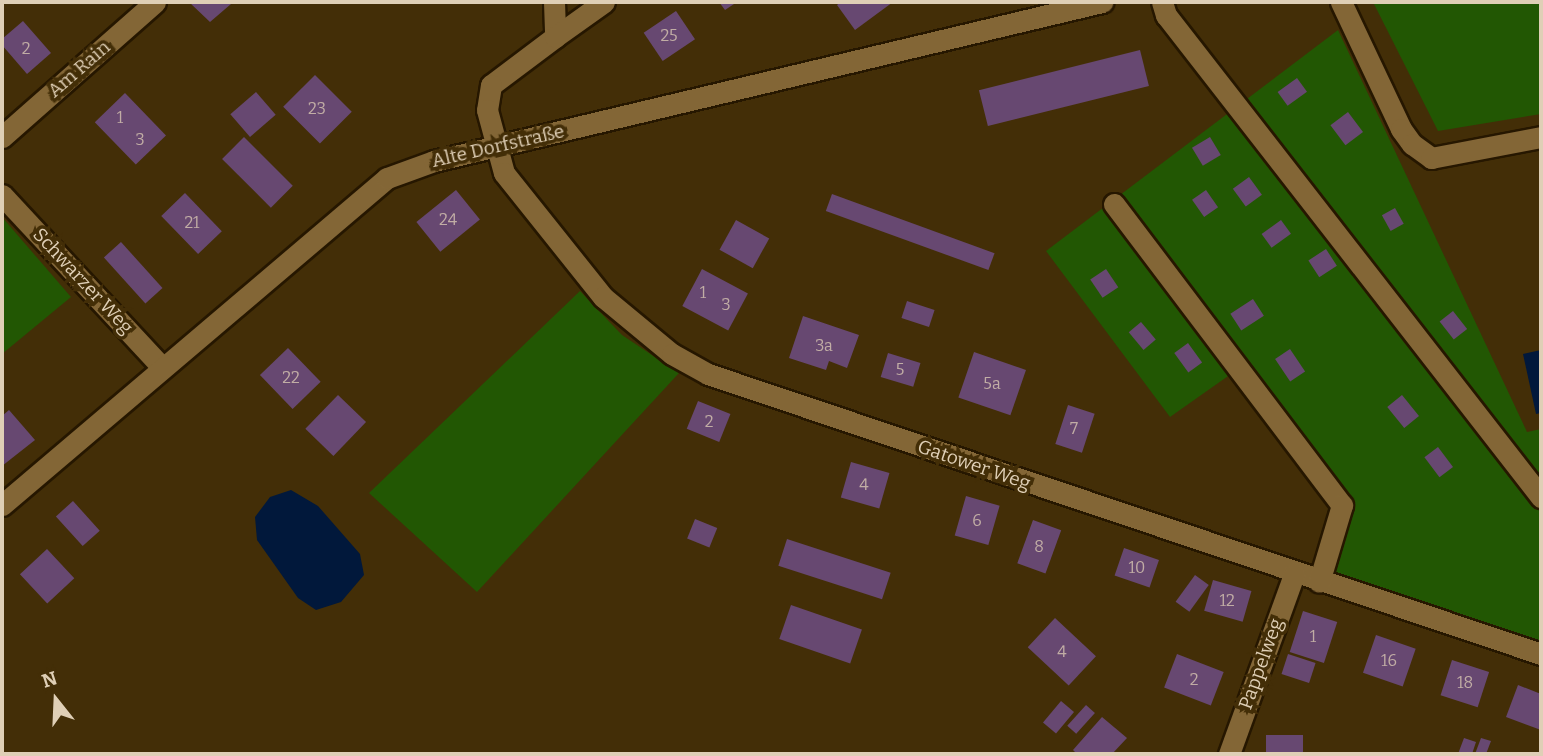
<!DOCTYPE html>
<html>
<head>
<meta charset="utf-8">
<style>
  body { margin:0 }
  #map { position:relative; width:1543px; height:756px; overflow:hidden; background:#432e07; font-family:Bitter,serif }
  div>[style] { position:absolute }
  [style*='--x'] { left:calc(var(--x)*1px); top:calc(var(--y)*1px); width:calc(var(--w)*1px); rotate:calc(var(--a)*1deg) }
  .green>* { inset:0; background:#225703 }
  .water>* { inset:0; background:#01183b }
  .building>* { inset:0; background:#674871; transform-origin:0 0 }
  .roads { filter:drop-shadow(2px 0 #261700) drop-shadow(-2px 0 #261700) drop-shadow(0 2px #261700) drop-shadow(0 -2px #261700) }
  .minor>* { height:21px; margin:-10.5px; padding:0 10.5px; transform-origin:10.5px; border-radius:10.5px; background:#836636 }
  span { translate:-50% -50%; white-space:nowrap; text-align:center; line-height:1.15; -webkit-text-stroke:7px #432e07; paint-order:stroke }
  .number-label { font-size:16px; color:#c1ada5 }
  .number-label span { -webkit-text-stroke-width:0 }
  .street-label { font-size:19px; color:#dfcfb6 }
  .frame { position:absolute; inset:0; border:4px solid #dfcfb6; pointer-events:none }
  .north { position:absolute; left:21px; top:665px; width:70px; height:70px; -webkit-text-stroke:5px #432e07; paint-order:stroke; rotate:342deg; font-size:19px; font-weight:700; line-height:28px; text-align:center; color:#dfcfb6 }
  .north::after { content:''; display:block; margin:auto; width:24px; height:32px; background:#dfcfb6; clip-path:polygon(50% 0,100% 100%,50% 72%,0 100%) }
</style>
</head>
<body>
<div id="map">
  <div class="green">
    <i style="clip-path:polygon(1373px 2px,1541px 2px,1541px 114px,1438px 131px)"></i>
    <i style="clip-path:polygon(1338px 30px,1527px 432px,1541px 429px,1541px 644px,1312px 567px,1330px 503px,1231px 374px,1170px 417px,1046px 251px)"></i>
    <i style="clip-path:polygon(2px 217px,71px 297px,2px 354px)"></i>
    <i style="clip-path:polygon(580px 291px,622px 335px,679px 373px,477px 592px,369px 493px)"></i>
  </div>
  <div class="water">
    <i style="clip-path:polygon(1541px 350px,1541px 413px,1536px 414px,1523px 354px)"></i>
    <i style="clip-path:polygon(291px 490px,318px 506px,360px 554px,364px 575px,341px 602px,316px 610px,298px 598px,257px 540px,255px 517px,270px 497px)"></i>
  </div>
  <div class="building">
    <i style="clip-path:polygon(189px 2px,229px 2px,231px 4px,210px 22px)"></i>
    <i style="clip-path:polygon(719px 2px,737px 2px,725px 10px)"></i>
    <i style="clip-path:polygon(841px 2px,893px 2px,855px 30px,837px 5px)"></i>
    <i style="left:676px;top:11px;width:34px;height:39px;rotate:56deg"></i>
    <i style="clip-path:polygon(23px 21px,51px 53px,27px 74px,2px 45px,2px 39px)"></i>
    <i style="left:1140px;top:50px;width:37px;height:166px;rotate:76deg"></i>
    <i style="left:315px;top:75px;width:52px;height:45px;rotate:45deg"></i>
    <i style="left:1297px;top:78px;width:17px;height:24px;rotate:54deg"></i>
    <i style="left:256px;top:92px;width:30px;height:34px;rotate:49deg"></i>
    <i style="left:125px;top:93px;width:59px;height:42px;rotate:46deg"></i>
    <i style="left:1348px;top:112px;width:25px;height:22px;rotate:53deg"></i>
    <i style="left:244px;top:137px;width:69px;height:31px;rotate:45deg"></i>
    <i style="left:1210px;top:137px;width:21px;height:21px;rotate:59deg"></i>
    <i style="left:1249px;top:177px;width:22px;height:20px;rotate:54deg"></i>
    <i style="left:456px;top:190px;width:38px;height:51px;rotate:51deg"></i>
    <i style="left:1206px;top:190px;width:21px;height:17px;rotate:55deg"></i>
    <i style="left:185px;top:193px;width:53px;height:33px;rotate:46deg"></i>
    <i style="left:832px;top:194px;width:173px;height:18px;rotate:20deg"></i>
    <i style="left:1395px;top:208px;width:18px;height:15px;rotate:61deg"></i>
    <i style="left:736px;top:220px;width:38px;height:34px;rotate:29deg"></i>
    <i style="left:1281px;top:220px;width:17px;height:24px;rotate:54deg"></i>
    <i style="left:121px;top:242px;width:62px;height:23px;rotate:48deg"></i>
    <i style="left:1326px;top:249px;width:20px;height:21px;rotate:57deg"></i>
    <i style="left:702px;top:269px;width:52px;height:42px;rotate:28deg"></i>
    <i style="left:1106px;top:269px;width:22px;height:19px;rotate:56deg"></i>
    <i style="left:1253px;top:299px;width:20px;height:27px;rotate:57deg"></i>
    <i style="left:907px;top:301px;width:29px;height:18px;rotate:18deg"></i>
    <i style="left:1453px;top:311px;width:23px;height:17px;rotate:52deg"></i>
    <i style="clip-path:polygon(803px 316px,859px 335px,847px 368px,829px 361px,826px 370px,789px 358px)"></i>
    <i style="left:1141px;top:322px;width:23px;height:16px;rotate:50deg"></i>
    <i style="left:1188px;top:343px;width:24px;height:17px;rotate:54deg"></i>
    <i style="left:288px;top:348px;width:47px;height:39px;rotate:46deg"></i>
    <i style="left:1290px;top:349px;width:27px;height:18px;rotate:56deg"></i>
    <i style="left:974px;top:352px;width:55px;height:48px;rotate:19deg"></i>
    <i style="left:888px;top:353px;width:34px;height:25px;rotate:17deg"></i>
    <i style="left:338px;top:395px;width:39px;height:47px;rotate:44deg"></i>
    <i style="left:1402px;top:395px;width:27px;height:19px;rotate:51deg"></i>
    <i style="left:698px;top:401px;width:35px;height:30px;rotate:22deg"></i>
    <i style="left:1068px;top:405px;width:28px;height:41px;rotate:18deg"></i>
    <i style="clip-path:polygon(9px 410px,35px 440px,2px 466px,2px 416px)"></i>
    <i style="left:1438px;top:447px;width:25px;height:17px;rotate:53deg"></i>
    <i style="left:851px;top:462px;width:40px;height:37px;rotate:16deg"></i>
    <i style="left:966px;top:496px;width:35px;height:41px;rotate:16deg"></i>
    <i style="left:73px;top:501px;width:40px;height:23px;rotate:48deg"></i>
    <i style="left:695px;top:519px;width:24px;height:21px;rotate:22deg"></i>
    <i style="left:1033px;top:520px;width:30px;height:46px;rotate:20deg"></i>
    <i style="left:787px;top:539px;width:109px;height:28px;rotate:18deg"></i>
    <i style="left:1124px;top:548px;width:37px;height:29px;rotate:19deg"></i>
    <i style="left:47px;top:549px;width:40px;height:37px;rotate:47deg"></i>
    <i style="left:1195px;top:575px;width:17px;height:33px;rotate:36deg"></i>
    <i style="left:1213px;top:580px;width:40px;height:32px;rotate:16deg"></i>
    <i style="left:791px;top:605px;width:75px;height:36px;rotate:19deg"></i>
    <i style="left:1303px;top:611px;width:36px;height:43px;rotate:18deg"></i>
    <i style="left:1055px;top:618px;width:56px;height:40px;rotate:43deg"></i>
    <i style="left:1376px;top:635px;width:42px;height:40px;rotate:19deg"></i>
    <i style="left:1177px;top:654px;width:50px;height:36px;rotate:21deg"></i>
    <i style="left:1288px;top:654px;width:29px;height:21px;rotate:18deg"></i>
    <i style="left:1452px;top:660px;width:39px;height:37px;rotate:18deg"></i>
    <i style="clip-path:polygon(1518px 685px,1541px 694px,1541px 730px,1506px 717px)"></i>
    <i style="left:1061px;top:701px;width:17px;height:28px;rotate:40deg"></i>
    <i style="left:1086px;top:705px;width:12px;height:28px;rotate:42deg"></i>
    <i style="clip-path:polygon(1102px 717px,1127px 738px,1112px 754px,1077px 754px,1073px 750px)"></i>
    <i style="left:1266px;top:735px;width:37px;height:19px"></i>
    <i style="clip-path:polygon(1464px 738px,1476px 742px,1472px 754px,1458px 754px)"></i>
    <i style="clip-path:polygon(1481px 738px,1491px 741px,1486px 754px,1475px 754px)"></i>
  </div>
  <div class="roads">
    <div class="minor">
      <i style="--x:554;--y:2;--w:35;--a:88"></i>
      <i style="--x:555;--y:37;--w:80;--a:143.1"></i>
      <i style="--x:491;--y:85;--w:25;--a:99"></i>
      <i style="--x:487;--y:110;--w:65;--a:74.9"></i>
      <i style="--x:504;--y:173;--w:159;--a:51.4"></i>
      <i style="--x:603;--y:297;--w:89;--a:39.6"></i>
      <i style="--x:672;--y:354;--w:41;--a:29.1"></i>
      <i style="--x:708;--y:374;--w:879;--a:18.58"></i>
      <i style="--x:1162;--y:2;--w:14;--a:73"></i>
      <i style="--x:1166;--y:15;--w:611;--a:52.12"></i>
      <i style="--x:1341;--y:2;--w:140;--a:64.7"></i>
      <i style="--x:1401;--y:129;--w:19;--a:54"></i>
      <i style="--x:1412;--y:144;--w:24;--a:36"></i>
      <i style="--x:1431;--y:158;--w:112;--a:-10.8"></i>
      <i style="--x:555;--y:37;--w:60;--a:-35.5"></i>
      <i style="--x:2;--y:137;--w:204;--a:-41.4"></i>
      <i style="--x:2;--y:195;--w:236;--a:47.1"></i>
      <i style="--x:1114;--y:204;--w:378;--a:52.9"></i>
      <i style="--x:1342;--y:505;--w:80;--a:106.6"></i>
      <i style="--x:2;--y:505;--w:505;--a:-40.34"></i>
      <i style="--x:387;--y:178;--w:50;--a:-19.9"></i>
      <i style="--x:434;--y:161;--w:687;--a:-13.39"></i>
      <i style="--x:1229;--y:754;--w:191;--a:-70.1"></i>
    </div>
  </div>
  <div class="number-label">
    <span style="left:669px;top:36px">25</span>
    <span style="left:26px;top:49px">2</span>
    <span style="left:317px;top:109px">23</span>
    <span style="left:120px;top:118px">1</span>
    <span style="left:140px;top:140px">3</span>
    <span style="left:448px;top:220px">24</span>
    <span style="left:192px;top:223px">21</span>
    <span style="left:703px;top:293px">1</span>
    <span style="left:726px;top:305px">3</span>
    <span style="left:824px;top:346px">3a</span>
    <span style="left:900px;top:370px">5</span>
    <span style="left:291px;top:378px">22</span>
    <span style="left:992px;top:384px">5a</span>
    <span style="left:709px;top:422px">2</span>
    <span style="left:1074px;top:429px">7</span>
    <span style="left:864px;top:485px">4</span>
    <span style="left:977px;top:521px">6</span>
    <span style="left:1039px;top:547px">8</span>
    <span style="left:1137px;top:568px">10</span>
    <span style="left:1227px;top:601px">12</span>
    <span style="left:1313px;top:637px">1</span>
    <span style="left:1062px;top:652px">4</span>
    <span style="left:1389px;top:661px">16</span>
    <span style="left:1194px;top:680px">2</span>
    <span style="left:1465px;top:683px">18</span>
  </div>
  <div class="street-label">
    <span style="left:79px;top:69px;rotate:-41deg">Am Rain</span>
    <span style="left:498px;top:146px;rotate:-13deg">Alte Dorfstraße</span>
    <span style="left:83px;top:281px;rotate:47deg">Schwarzer Weg</span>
    <span style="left:974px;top:465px;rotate:19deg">Gatower Weg</span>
    <span style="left:1261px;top:664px;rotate:-70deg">Pappelweg</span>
  </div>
  <div class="frame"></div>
  <div class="north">N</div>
</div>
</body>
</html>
